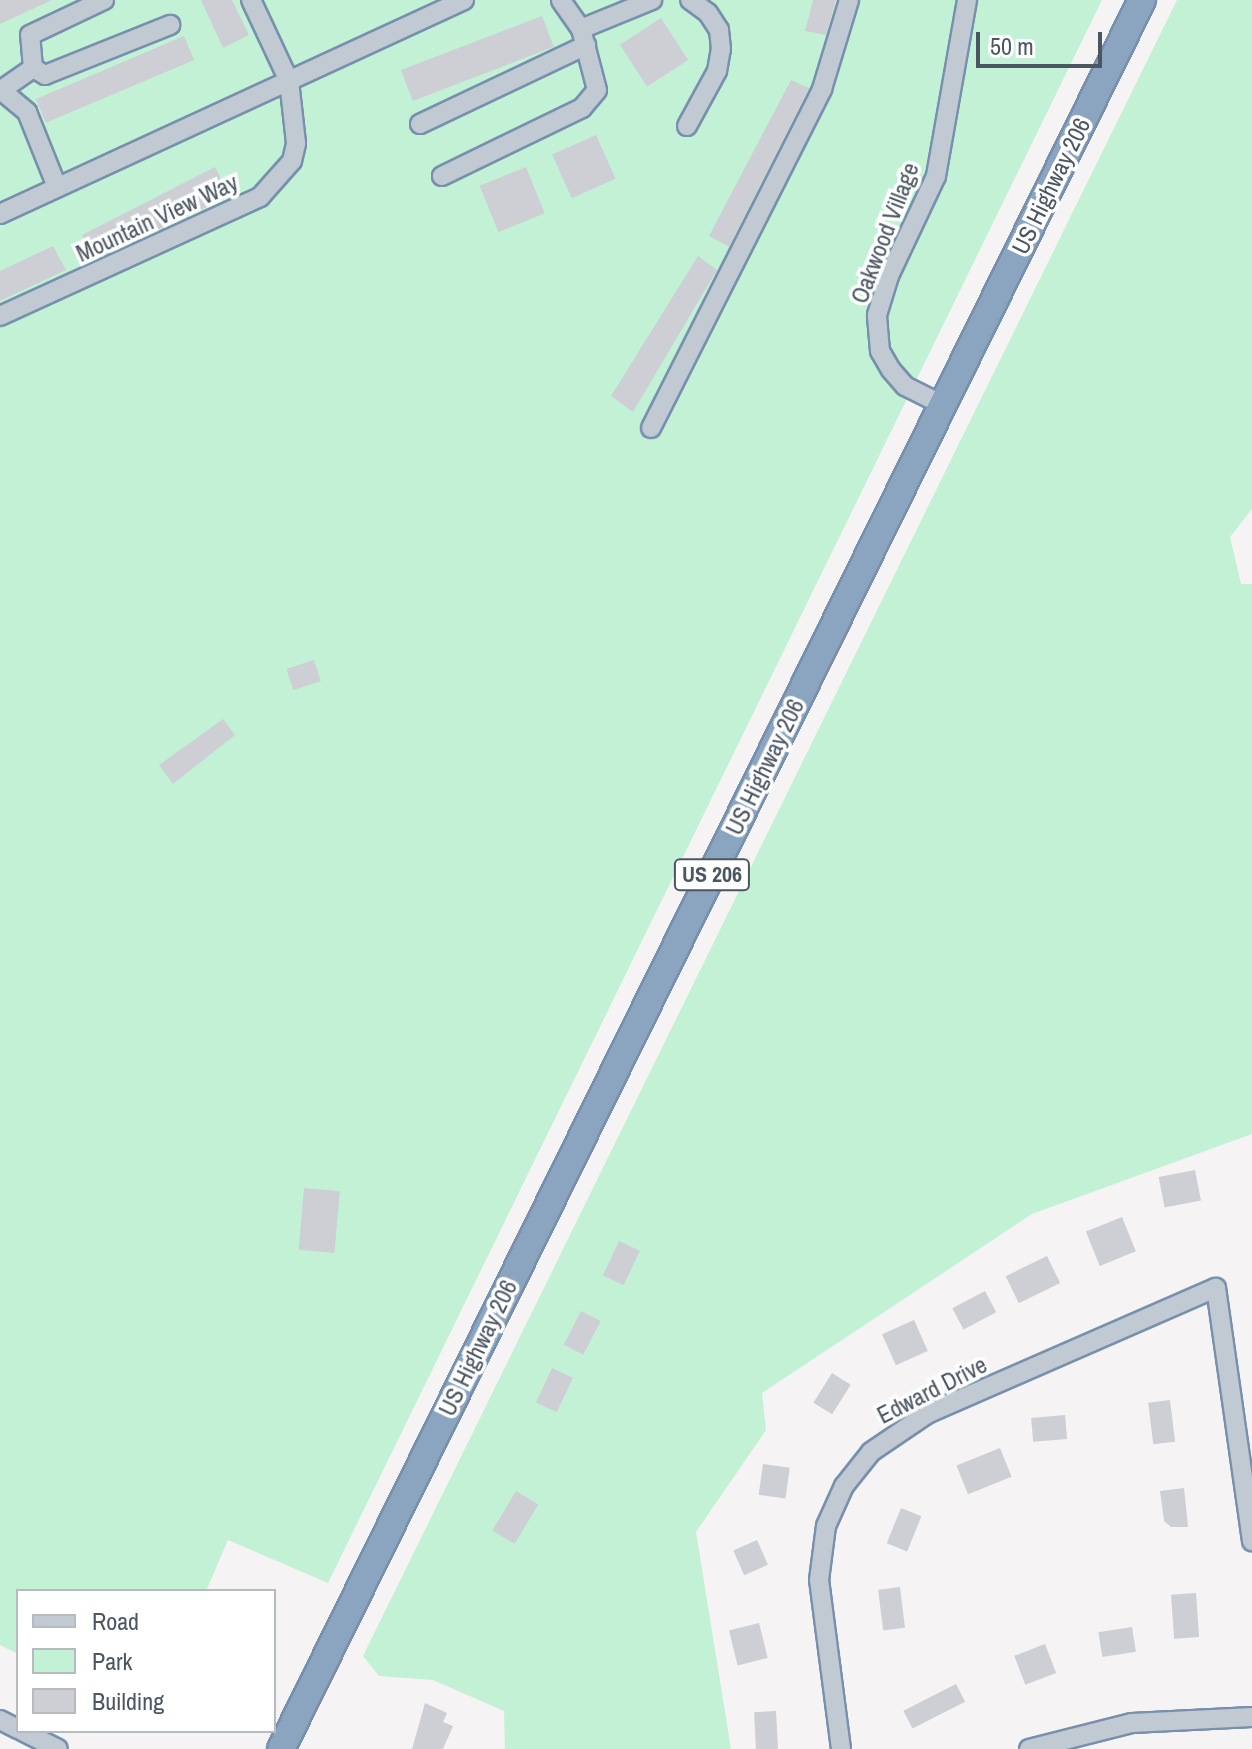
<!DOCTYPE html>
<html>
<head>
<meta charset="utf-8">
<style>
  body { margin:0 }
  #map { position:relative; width:1252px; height:1749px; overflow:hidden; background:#f5f3f3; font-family:"Archivo Narrow",sans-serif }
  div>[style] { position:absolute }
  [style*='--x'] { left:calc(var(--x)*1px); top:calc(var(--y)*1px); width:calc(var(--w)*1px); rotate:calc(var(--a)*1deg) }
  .green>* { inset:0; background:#c3f1d5 }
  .building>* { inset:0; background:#cdcfd5; transform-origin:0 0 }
  .roads { filter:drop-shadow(2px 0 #7690ad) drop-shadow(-2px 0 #7690ad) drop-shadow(0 2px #7690ad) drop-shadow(0 -2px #7690ad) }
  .minor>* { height:18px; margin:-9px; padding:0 9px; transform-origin:9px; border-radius:9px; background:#c1cad2 }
  .highway>* { height:26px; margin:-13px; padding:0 13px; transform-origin:13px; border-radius:13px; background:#8ba5c1 }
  span { translate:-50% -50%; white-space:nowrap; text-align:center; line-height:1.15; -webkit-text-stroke:7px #fff; paint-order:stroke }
  .shield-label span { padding:2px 6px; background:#fff; border:2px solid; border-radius:6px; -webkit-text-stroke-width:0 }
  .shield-label { font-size:22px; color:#4a5661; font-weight:700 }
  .street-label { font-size:24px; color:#4a5661 }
  .legend { position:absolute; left:16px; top:1589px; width:260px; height:144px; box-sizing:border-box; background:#fff; border:2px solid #b7bbc0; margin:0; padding:10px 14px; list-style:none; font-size:24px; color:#4a5661 }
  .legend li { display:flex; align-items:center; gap:16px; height:40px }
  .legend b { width:40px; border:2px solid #b7bbc0 }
  .scale { position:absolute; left:976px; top:32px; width:126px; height:36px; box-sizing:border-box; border:4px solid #4a5661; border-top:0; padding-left:10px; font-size:24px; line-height:28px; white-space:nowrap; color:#4a5661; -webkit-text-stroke:6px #fff; paint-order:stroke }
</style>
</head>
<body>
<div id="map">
  <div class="green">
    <i style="clip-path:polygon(0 0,1102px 0,328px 1583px,228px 1540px,206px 1591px,18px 1591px,18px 1654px,0 1645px)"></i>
    <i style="clip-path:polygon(1177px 0,1252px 0,1252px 509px,1230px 537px,1241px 584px,1252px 584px,1252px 1134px,1032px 1214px,762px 1393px,766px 1430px,696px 1532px,731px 1749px,505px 1749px,504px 1711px,433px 1680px,379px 1676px,363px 1656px)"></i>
  </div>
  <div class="building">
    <i style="clip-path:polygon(0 0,52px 0,0 24px)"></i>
    <i style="clip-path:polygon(201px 0,232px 0,249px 35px,223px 48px)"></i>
    <i style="clip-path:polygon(813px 0,836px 0,826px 35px,805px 31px)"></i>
    <i style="left:542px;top:16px;width:33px;height:151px;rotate:69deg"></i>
    <i style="left:661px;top:18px;width:50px;height:49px;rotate:57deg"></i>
    <i style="left:184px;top:36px;width:26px;height:161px;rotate:67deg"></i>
    <i style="clip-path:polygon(791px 80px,809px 88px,729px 247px,709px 236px)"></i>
    <i style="left:596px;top:135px;width:48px;height:48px;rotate:66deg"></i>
    <i style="clip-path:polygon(215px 167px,230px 196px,95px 259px,82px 235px)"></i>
    <i style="left:526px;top:167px;width:50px;height:50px;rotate:68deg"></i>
    <i style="clip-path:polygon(53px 246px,66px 270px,0 301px,0 271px)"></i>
    <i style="clip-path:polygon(698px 256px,717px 270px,633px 412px,611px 396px)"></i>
    <i style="left:314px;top:660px;width:22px;height:29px;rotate:72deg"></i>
    <i style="clip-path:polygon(223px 719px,235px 735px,173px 784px,159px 765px)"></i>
    <i style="left:1195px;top:1170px;width:31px;height:37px;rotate:79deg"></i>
    <i style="left:304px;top:1188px;width:36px;height:62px;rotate:5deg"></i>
    <i style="left:1122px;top:1217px;width:37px;height:39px;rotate:68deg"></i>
    <i style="left:619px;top:1241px;width:23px;height:38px;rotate:25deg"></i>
    <i style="left:1047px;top:1256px;width:30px;height:46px;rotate:64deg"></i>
    <i style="left:985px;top:1291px;width:24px;height:37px;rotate:62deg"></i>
    <i style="left:581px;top:1311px;width:22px;height:38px;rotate:27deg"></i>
    <i style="left:914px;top:1320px;width:34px;height:35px;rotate:66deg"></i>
    <i style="left:552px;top:1368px;width:23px;height:38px;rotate:25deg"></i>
    <i style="left:832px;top:1373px;width:22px;height:35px;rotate:32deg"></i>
    <i style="left:1170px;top:1400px;width:42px;height:22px;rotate:83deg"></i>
    <i style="left:1065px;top:1415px;width:24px;height:34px;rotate:85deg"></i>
    <i style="left:1000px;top:1448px;width:31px;height:47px;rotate:68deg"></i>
    <i style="left:763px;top:1464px;width:27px;height:31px;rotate:8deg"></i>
    <i style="clip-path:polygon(1184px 1488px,1188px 1527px,1171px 1527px,1164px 1521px,1160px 1491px)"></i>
    <i style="left:516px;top:1491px;width:26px;height:46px;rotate:31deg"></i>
    <i style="left:901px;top:1508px;width:22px;height:38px;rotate:22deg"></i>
    <i style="left:757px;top:1540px;width:27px;height:26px;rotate:66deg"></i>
    <i style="left:900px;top:1587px;width:41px;height:22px;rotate:83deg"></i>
    <i style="left:1196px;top:1593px;width:44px;height:25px;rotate:86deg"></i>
    <i style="left:759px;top:1623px;width:36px;height:31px;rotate:76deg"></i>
    <i style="left:1132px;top:1627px;width:25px;height:34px;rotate:81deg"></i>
    <i style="left:1045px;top:1644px;width:31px;height:33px;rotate:69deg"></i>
    <i style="left:956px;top:1684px;width:20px;height:59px;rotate:63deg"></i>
    <i style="clip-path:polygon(425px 1703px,447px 1713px,443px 1722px,453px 1726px,443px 1749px,412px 1749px)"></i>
    <i style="left:776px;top:1711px;width:38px;height:22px;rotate:87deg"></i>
  </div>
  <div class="roads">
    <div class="minor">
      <i style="--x:581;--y:29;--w:77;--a:-22.2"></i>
      <i style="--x:33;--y:68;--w:33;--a:-95"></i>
      <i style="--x:30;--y:35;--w:82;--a:-25.3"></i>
      <i style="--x:0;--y:91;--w:40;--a:-34.9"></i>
      <i style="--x:33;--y:68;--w:14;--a:30"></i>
      <i style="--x:45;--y:75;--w:135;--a:-21.8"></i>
      <i style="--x:2;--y:91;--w:33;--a:40"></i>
      <i style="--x:27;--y:112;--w:81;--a:68.2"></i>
      <i style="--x:420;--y:124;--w:184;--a:-25.4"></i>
      <i style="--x:687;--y:126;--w:63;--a:-61.4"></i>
      <i style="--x:717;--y:71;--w:22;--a:-80"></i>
      <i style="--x:721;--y:49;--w:19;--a:-96"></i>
      <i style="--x:719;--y:30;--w:20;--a:-123"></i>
      <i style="--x:708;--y:13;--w:22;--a:-144"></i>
      <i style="--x:442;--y:176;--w:156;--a:-25.9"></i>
      <i style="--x:582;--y:108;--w:23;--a:-50"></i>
      <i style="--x:597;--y:90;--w:63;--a:-104.7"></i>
      <i style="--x:581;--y:29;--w:35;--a:-125"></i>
      <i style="--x:0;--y:214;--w:511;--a:-24.76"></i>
      <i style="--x:0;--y:316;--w:286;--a:-24.6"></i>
      <i style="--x:260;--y:197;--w:48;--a:-48.4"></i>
      <i style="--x:292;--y:161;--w:18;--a:-77"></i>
      <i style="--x:296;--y:143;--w:62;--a:-96.4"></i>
      <i style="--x:289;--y:81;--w:89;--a:-115.1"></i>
      <i style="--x:943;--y:405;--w:42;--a:-153.4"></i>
      <i style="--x:905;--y:386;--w:21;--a:-131"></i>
      <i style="--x:891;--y:370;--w:22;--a:-120"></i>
      <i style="--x:880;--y:351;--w:36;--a:-95"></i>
      <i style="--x:877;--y:315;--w:41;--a:-72.9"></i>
      <i style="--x:889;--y:276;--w:110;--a:-64.8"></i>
      <i style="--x:936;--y:176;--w:179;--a:-80"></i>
      <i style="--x:651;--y:428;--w:380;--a:-63.2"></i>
      <i style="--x:822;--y:89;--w:93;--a:-73.1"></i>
      <i style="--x:0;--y:1720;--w:20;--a:27"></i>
      <i style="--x:22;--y:1731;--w:40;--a:26.6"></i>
      <i style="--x:841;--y:1749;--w:170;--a:-97.4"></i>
      <i style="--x:819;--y:1580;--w:54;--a:-82.6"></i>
      <i style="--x:826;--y:1526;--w:44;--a:-65.8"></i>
      <i style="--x:844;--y:1486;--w:43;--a:-51.5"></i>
      <i style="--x:871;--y:1452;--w:68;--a:-34.2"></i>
      <i style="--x:927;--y:1414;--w:315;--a:-23.6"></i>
      <i style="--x:1216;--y:1288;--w:256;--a:81.9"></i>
      <i style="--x:1029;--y:1749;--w:106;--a:-14.2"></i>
      <i style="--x:1132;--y:1723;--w:120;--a:-2.9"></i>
    </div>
    <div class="highway">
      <i style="--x:281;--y:1749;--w:1949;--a:-63.79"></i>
    </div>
  </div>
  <div class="shield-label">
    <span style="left:712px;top:875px">US 206</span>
  </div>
  <div class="street-label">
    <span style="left:1051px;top:186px;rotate:-64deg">US Highway 206</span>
    <span style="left:157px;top:218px;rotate:-25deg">Mountain View Way</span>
    <span style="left:885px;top:233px;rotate:-69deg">Oakwood Village</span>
    <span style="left:765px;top:767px;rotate:-64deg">US Highway 206</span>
    <span style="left:478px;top:1348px;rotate:-64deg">US Highway 206</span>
    <span style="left:932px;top:1390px;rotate:-27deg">Edward Drive</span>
  </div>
  <ul class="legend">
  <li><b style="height:10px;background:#c1cad2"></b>Road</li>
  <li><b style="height:22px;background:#c3f1d5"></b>Park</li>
  <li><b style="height:22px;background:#cdcfd5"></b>Building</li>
  </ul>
  <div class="scale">50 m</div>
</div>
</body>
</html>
